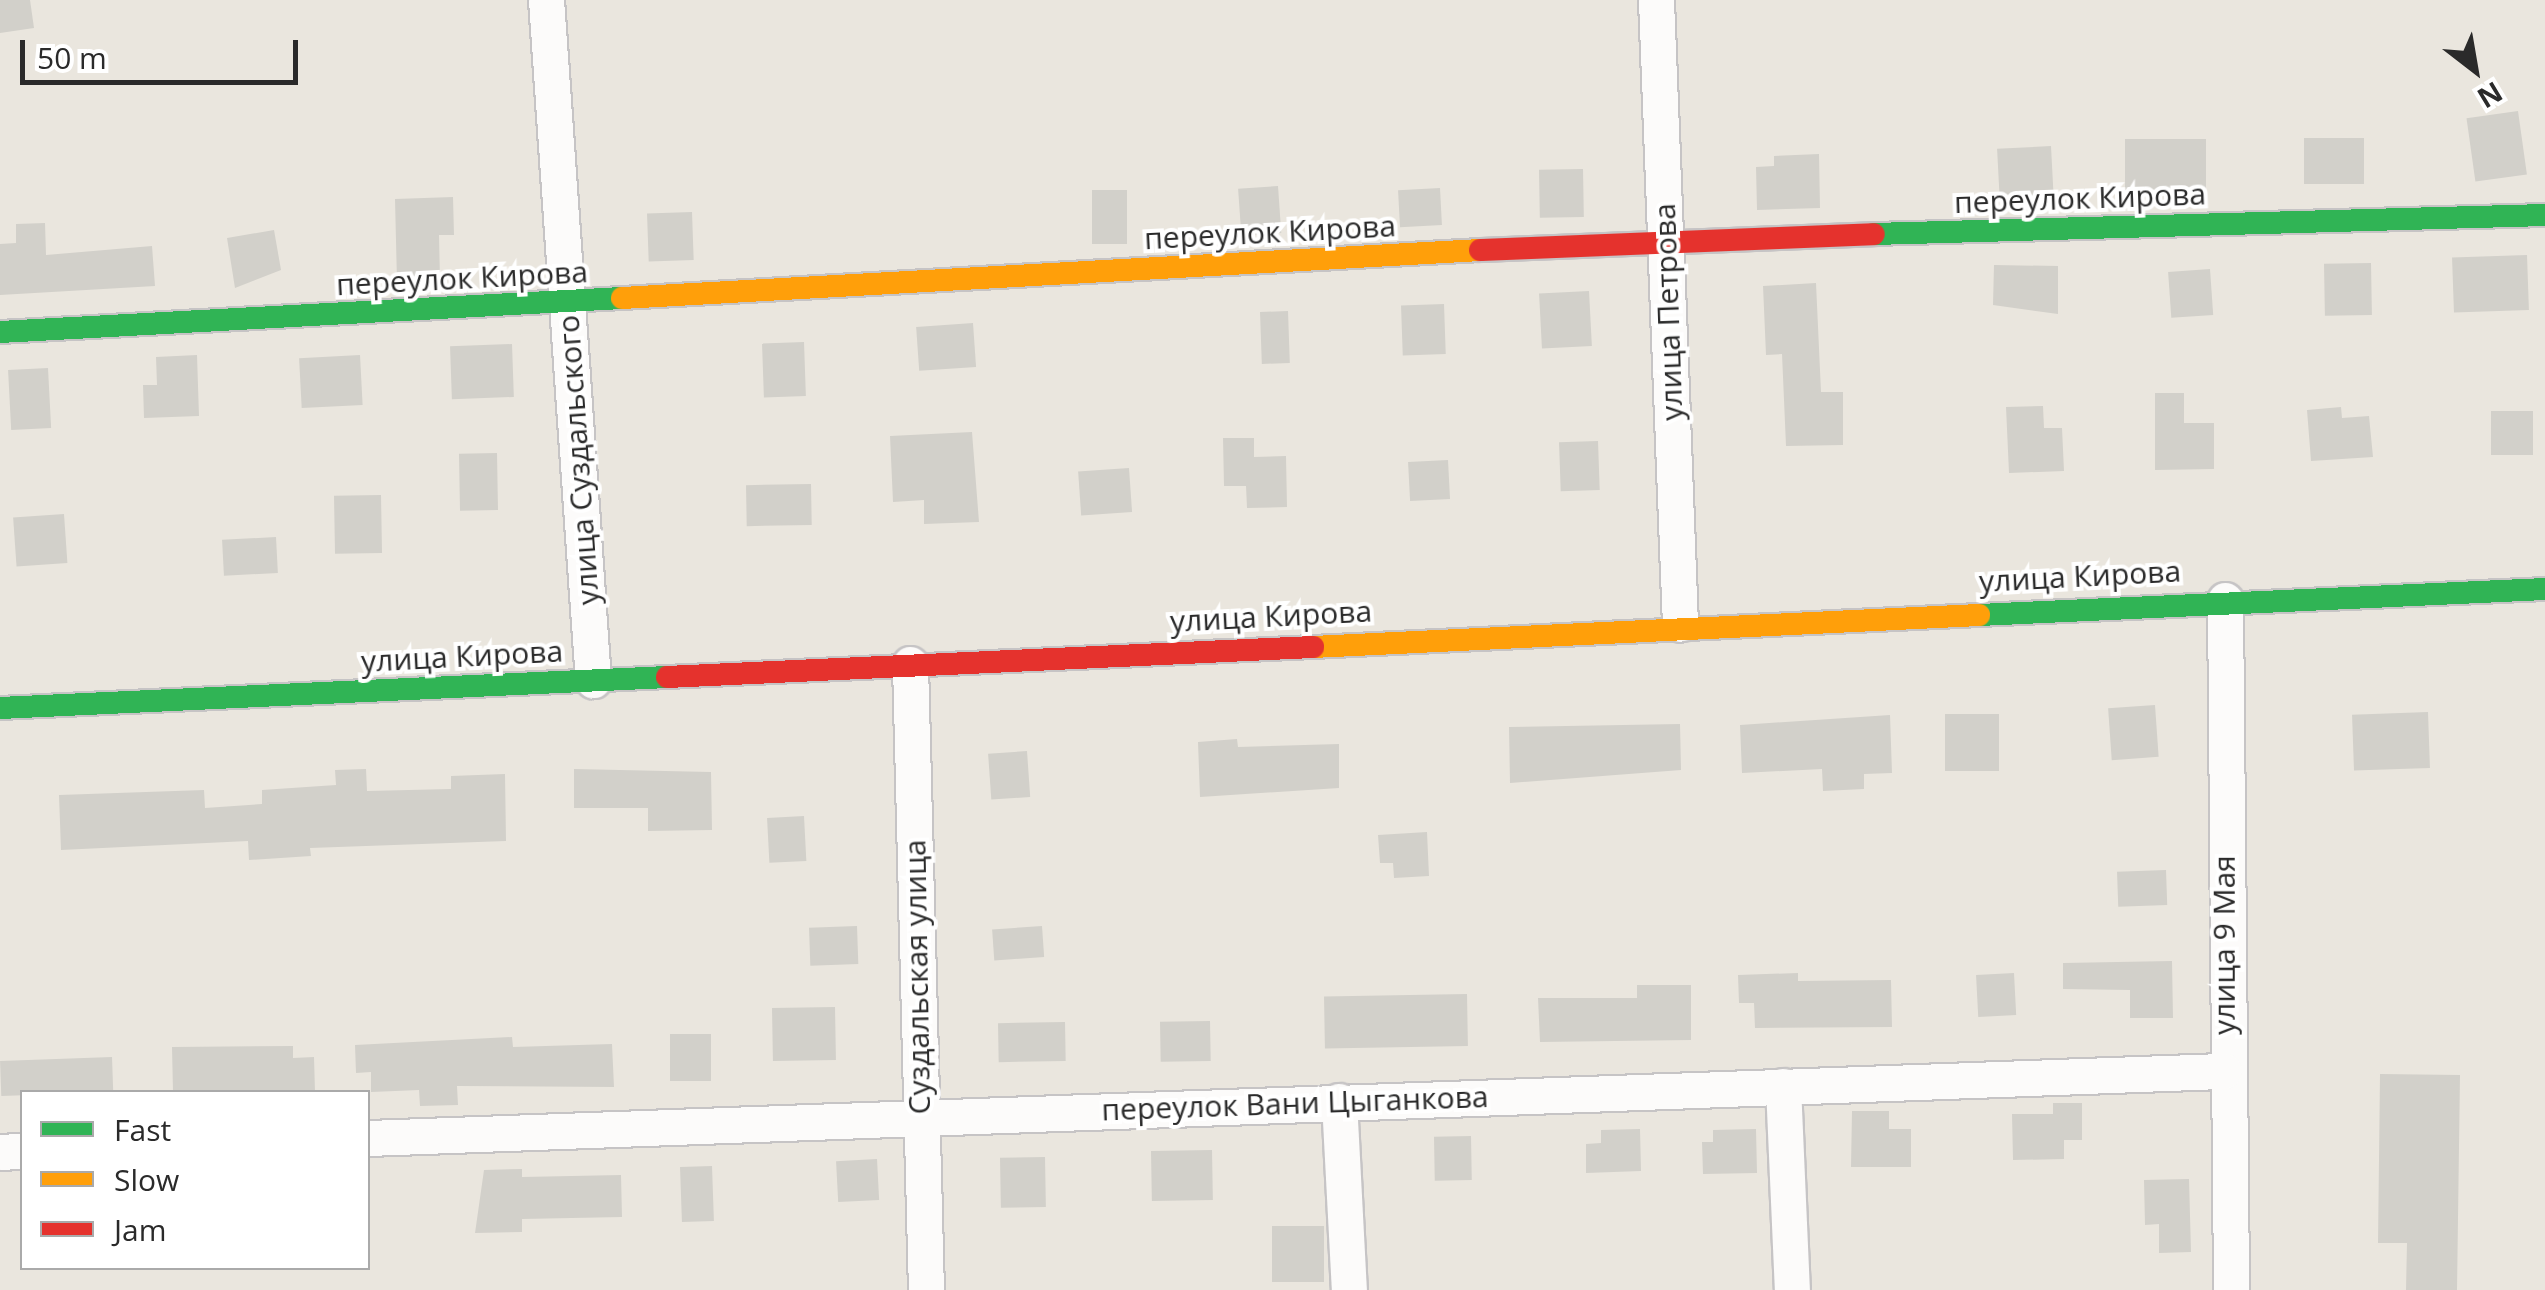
<!DOCTYPE html>
<html>
<head>
<meta charset="utf-8">
<style>
  body { margin:0 }
  #map { position:relative; width:2545px; height:1290px; overflow:hidden; background:#eae6de; font-family:"Open Sans",sans-serif }
  div>[style] { position:absolute }
  [style*='--x'] { left:calc(var(--x)*1px); top:calc(var(--y)*1px); width:calc(var(--w)*1px); rotate:calc(var(--a)*1deg) }
  .building>* { inset:0; background:#d2d0ca; transform-origin:0 0 }
  .roads { filter:drop-shadow(2px 0 #c6c4c5) drop-shadow(-2px 0 #c6c4c5) drop-shadow(0 2px #c6c4c5) drop-shadow(0 -2px #c6c4c5) }
  .street>* { height:35px; margin:-17.5px; padding:0 17.5px; transform-origin:17.5px; border-radius:17.5px; background:#fcfbfa }
  .fast>* { height:22px; margin:-11px; padding:0 11px; transform-origin:11px; border-radius:11px; background:#30b455 }
  .slow>* { height:22px; margin:-11px; padding:0 11px; transform-origin:11px; border-radius:11px; background:#ff9f0a }
  .jam>* { height:22px; margin:-11px; padding:0 11px; transform-origin:11px; border-radius:11px; background:#e5322d }
  span { translate:-50% -50%; white-space:nowrap; text-align:center; line-height:1.15; -webkit-text-stroke:8px #fff; paint-order:stroke }
  .street-label { font-size:30px; color:#2a2a2a }
  .legend { position:absolute; left:20px; top:1090px; width:350px; height:180px; box-sizing:border-box; background:#fff; border:2px solid #aaa; margin:0; padding:12px 18px; list-style:none; font-size:30px; color:#2a2a2a }
  .legend li { display:flex; align-items:center; gap:20px; height:50px }
  .legend b { width:50px; border:2px solid #aaa }
  .north { position:absolute; left:2425px; top:20px; width:100px; height:100px; -webkit-text-stroke:8px #fff; paint-order:stroke; rotate:149deg; font-size:28px; font-weight:700; line-height:40px; text-align:center; color:#2a2a2a }
  .north::after { content:''; display:block; margin:auto; width:35px; height:45px; background:#2a2a2a; clip-path:polygon(50% 0,100% 100%,50% 72%,0 100%) }
  .scale { position:absolute; left:20px; top:40px; width:278px; height:45px; box-sizing:border-box; border:5px solid #2a2a2a; border-top:0; padding-left:12px; font-size:30px; line-height:35px; white-space:nowrap; color:#2a2a2a; -webkit-text-stroke:8px #fff; paint-order:stroke }
</style>
</head>
<body>
<div id="map">
  <div class="building">
    <i style="clip-path:polygon(0 0,30px 0,34px 28px,0 33px)"></i>
    <i style="left:2518px;top:111px;width:64px;height:52px;rotate:82deg"></i>
    <i style="left:2364px;top:138px;width:46px;height:60px;rotate:90deg"></i>
    <i style="left:2206px;top:139px;width:51px;height:81px;rotate:90deg"></i>
    <i style="left:2051px;top:146px;width:51px;height:54px;rotate:87deg"></i>
    <i style="clip-path:polygon(1819px 154px,1820px 208px,1757px 210px,1756px 167px,1774px 166px,1774px 156px)"></i>
    <i style="left:1583px;top:169px;width:48px;height:44px;rotate:89deg"></i>
    <i style="left:1278px;top:186px;width:47px;height:40px;rotate:86deg"></i>
    <i style="left:1440px;top:188px;width:37px;height:42px;rotate:87deg"></i>
    <i style="left:1092px;top:190px;width:35px;height:54px"></i>
    <i style="clip-path:polygon(453px 197px,454px 235px,439px 235px,440px 280px,397px 282px,395px 199px)"></i>
    <i style="left:692px;top:212px;width:48px;height:45px;rotate:88deg"></i>
    <i style="clip-path:polygon(45px 223px,46px 255px,152px 246px,155px 286px,0 295px,0 244px,16px 243px,16px 224px)"></i>
    <i style="clip-path:polygon(274px 230px,281px 270px,235px 288px,227px 238px)"></i>
    <i style="left:2527px;top:255px;width:55px;height:75px;rotate:88deg"></i>
    <i style="left:2371px;top:263px;width:52px;height:47px;rotate:89deg"></i>
    <i style="clip-path:polygon(1994px 265px,2058px 266px,2058px 314px,1993px 305px)"></i>
    <i style="left:2210px;top:269px;width:46px;height:42px;rotate:86deg"></i>
    <i style="clip-path:polygon(1816px 283px,1821px 392px,1843px 392px,1843px 445px,1786px 446px,1782px 354px,1766px 355px,1763px 286px)"></i>
    <i style="left:1589px;top:291px;width:55px;height:50px;rotate:87deg"></i>
    <i style="left:1444px;top:304px;width:50px;height:43px;rotate:88deg"></i>
    <i style="left:1288px;top:311px;width:52px;height:28px;rotate:88deg"></i>
    <i style="left:973px;top:323px;width:44px;height:57px;rotate:86deg"></i>
    <i style="left:804px;top:342px;width:54px;height:42px;rotate:88deg"></i>
    <i style="left:512px;top:344px;width:53px;height:62px;rotate:88deg"></i>
    <i style="clip-path:polygon(197px 355px,199px 416px,144px 418px,143px 385px,157px 385px,156px 357px)"></i>
    <i style="left:360px;top:355px;width:50px;height:61px;rotate:87deg"></i>
    <i style="left:48px;top:368px;width:60px;height:40px;rotate:87deg"></i>
    <i style="clip-path:polygon(2155px 393px,2184px 393px,2184px 423px,2214px 423px,2214px 469px,2155px 470px)"></i>
    <i style="clip-path:polygon(2043px 406px,2044px 428px,2062px 428px,2064px 471px,2009px 473px,2006px 407px)"></i>
    <i style="clip-path:polygon(2341px 407px,2342px 418px,2369px 416px,2373px 457px,2311px 461px,2307px 410px)"></i>
    <i style="left:2491px;top:411px;width:42px;height:44px"></i>
    <i style="clip-path:polygon(972px 432px,979px 522px,924px 524px,924px 500px,893px 502px,890px 436px)"></i>
    <i style="clip-path:polygon(1223px 438px,1254px 438px,1254px 457px,1286px 456px,1287px 507px,1247px 508px,1246px 486px,1224px 486px)"></i>
    <i style="left:1598px;top:441px;width:49px;height:39px;rotate:88deg"></i>
    <i style="left:497px;top:453px;width:57px;height:38px;rotate:89deg"></i>
    <i style="left:1448px;top:460px;width:39px;height:40px;rotate:87deg"></i>
    <i style="left:1129px;top:468px;width:44px;height:51px;rotate:86deg"></i>
    <i style="left:811px;top:484px;width:41px;height:65px;rotate:89deg"></i>
    <i style="left:381px;top:495px;width:58px;height:47px;rotate:89deg"></i>
    <i style="left:64px;top:514px;width:49px;height:51px;rotate:86deg"></i>
    <i style="left:276px;top:537px;width:36px;height:54px;rotate:87deg"></i>
    <i style="left:2155px;top:705px;width:52px;height:47px;rotate:86deg"></i>
    <i style="left:2428px;top:712px;width:56px;height:76px;rotate:88deg"></i>
    <i style="left:1945px;top:714px;width:54px;height:57px"></i>
    <i style="clip-path:polygon(1890px 715px,1892px 773px,1864px 774px,1864px 789px,1823px 791px,1822px 769px,1742px 773px,1740px 725px)"></i>
    <i style="clip-path:polygon(1680px 724px,1681px 770px,1510px 783px,1509px 727px)"></i>
    <i style="clip-path:polygon(1237px 739px,1238px 747px,1339px 744px,1339px 788px,1200px 797px,1198px 742px)"></i>
    <i style="left:1027px;top:751px;width:46px;height:39px;rotate:86deg"></i>
    <i style="clip-path:polygon(366px 769px,367px 791px,451px 789px,451px 776px,505px 774px,506px 841px,310px 848px,311px 856px,249px 860px,248px 841px,61px 850px,59px 795px,204px 790px,205px 808px,262px 804px,262px 790px,336px 785px,335px 770px)"></i>
    <i style="clip-path:polygon(574px 769px,711px 772px,712px 830px,648px 831px,648px 808px,574px 808px)"></i>
    <i style="left:804px;top:816px;width:45px;height:37px;rotate:87deg"></i>
    <i style="clip-path:polygon(1427px 832px,1429px 876px,1394px 878px,1393px 863px,1380px 863px,1378px 835px)"></i>
    <i style="left:2166px;top:870px;width:35px;height:49px;rotate:88deg"></i>
    <i style="left:857px;top:926px;width:38px;height:48px;rotate:88deg"></i>
    <i style="left:1042px;top:926px;width:31px;height:50px;rotate:86deg"></i>
    <i style="clip-path:polygon(2172px 961px,2173px 1018px,2130px 1018px,2130px 990px,2063px 989px,2063px 963px)"></i>
    <i style="clip-path:polygon(1798px 973px,1798px 981px,1891px 980px,1892px 1027px,1755px 1028px,1754px 1003px,1739px 1003px,1738px 975px)"></i>
    <i style="left:2014px;top:973px;width:42px;height:38px;rotate:87deg"></i>
    <i style="clip-path:polygon(1637px 985px,1691px 985px,1691px 1040px,1540px 1042px,1538px 998px,1637px 998px)"></i>
    <i style="left:1467px;top:994px;width:52px;height:143px;rotate:89deg"></i>
    <i style="left:835px;top:1007px;width:53px;height:63px;rotate:89deg"></i>
    <i style="left:1210px;top:1021px;width:40px;height:50px;rotate:89deg"></i>
    <i style="left:1065px;top:1022px;width:39px;height:67px;rotate:89deg"></i>
    <i style="left:670px;top:1034px;width:41px;height:47px"></i>
    <i style="clip-path:polygon(512px 1037px,513px 1047px,612px 1044px,614px 1087px,457px 1086px,458px 1105px,420px 1106px,419px 1090px,371px 1092px,371px 1072px,356px 1073px,355px 1045px)"></i>
    <i style="clip-path:polygon(293px 1046px,293px 1058px,314px 1057px,315px 1092px,173px 1092px,172px 1047px)"></i>
    <i style="left:112px;top:1057px;width:35px;height:112px;rotate:88deg"></i>
    <i style="clip-path:polygon(2380px 1074px,2460px 1075px,2457px 1290px,2406px 1290px,2407px 1243px,2378px 1243px)"></i>
    <i style="clip-path:polygon(2053px 1103px,2082px 1103px,2082px 1140px,2064px 1140px,2064px 1159px,2013px 1160px,2012px 1114px,2053px 1114px)"></i>
    <i style="clip-path:polygon(1852px 1111px,1889px 1111px,1889px 1129px,1911px 1129px,1911px 1167px,1851px 1167px)"></i>
    <i style="clip-path:polygon(1640px 1129px,1641px 1171px,1586px 1173px,1586px 1144px,1601px 1143px,1601px 1130px)"></i>
    <i style="clip-path:polygon(1756px 1129px,1757px 1173px,1703px 1174px,1702px 1142px,1713px 1142px,1713px 1130px)"></i>
    <i style="left:1471px;top:1136px;width:44px;height:37px;rotate:89deg"></i>
    <i style="left:1212px;top:1150px;width:50px;height:61px;rotate:89deg"></i>
    <i style="left:1045px;top:1157px;width:50px;height:45px;rotate:89deg"></i>
    <i style="left:877px;top:1159px;width:41px;height:41px;rotate:87deg"></i>
    <i style="left:712px;top:1166px;width:55px;height:32px;rotate:88deg"></i>
    <i style="clip-path:polygon(522px 1169px,522px 1177px,621px 1175px,622px 1217px,522px 1219px,522px 1232px,475px 1233px,484px 1170px)"></i>
    <i style="clip-path:polygon(2189px 1179px,2191px 1252px,2159px 1253px,2159px 1224px,2145px 1225px,2144px 1180px)"></i>
    <i style="left:1272px;top:1226px;width:52px;height:56px"></i>
  </div>
  <div class="roads">
    <div class="street">
      <i style="--x:546;--y:0;--w:682;--a:86.05"></i>
      <i style="--x:1656;--y:0;--w:624;--a:87.8"></i>
      <i style="--x:2225;--y:600;--w:690;--a:89.5"></i>
      <i style="--x:910;--y:664;--w:626;--a:88.54"></i>
      <i style="--x:1783;--y:1086;--w:204;--a:87.5"></i>
      <i style="--x:1339;--y:1101;--w:189;--a:87"></i>
      <i style="--x:368;--y:1138;--w:1857;--a:-2.07"></i>
      <i style="--x:0;--y:1152;--w:22;--a:-3"></i>
    </div>
    <div class="fast">
      <i style="--x:1874;--y:234;--w:671;--a:-1.62"></i>
      <i style="--x:0;--y:332;--w:623;--a:-3.13"></i>
      <i style="--x:1979;--y:615;--w:567;--a:-2.63"></i>
      <i style="--x:0;--y:708;--w:668;--a:-2.66"></i>
    </div>
    <div class="slow">
      <i style="--x:622;--y:298;--w:859;--a:-3.2"></i>
      <i style="--x:1313;--y:647;--w:667;--a:-2.75"></i>
    </div>
    <div class="jam">
      <i style="--x:1480;--y:250;--w:394;--a:-2.3"></i>
      <i style="--x:667;--y:677;--w:647;--a:-2.66"></i>
    </div>
  </div>
  <div class="street-label">
    <span style="left:2080px;top:198px;rotate:-2deg">переулок Кирова</span>
    <span style="left:1270px;top:232px;rotate:-3deg">переулок Кирова</span>
    <span style="left:462px;top:278px;rotate:-3deg">переулок Кирова</span>
    <span style="left:1668px;top:312px;rotate:-92deg">улица Петрова</span>
    <span style="left:578px;top:460px;rotate:-94deg">улица Суздальского</span>
    <span style="left:2080px;top:576px;rotate:-3deg">улица Кирова</span>
    <span style="left:1271px;top:616px;rotate:-3deg">улица Кирова</span>
    <span style="left:462px;top:656px;rotate:-3deg">улица Кирова</span>
    <span style="left:2224px;top:945px;rotate:-90deg">улица 9 Мая</span>
    <span style="left:917px;top:977px;rotate:-91deg">Суздальская улица</span>
    <span style="left:1295px;top:1103px;rotate:-2deg">переулок Вани Цыганкова</span>
  </div>
  <ul class="legend">
  <li><b style="height:12px;background:#30b455"></b>Fast</li>
  <li><b style="height:12px;background:#ff9f0a"></b>Slow</li>
  <li><b style="height:12px;background:#e5322d"></b>Jam</li>
  </ul>
  <div class="north">N</div>
  <div class="scale">50 m</div>
</div>
</body>
</html>
